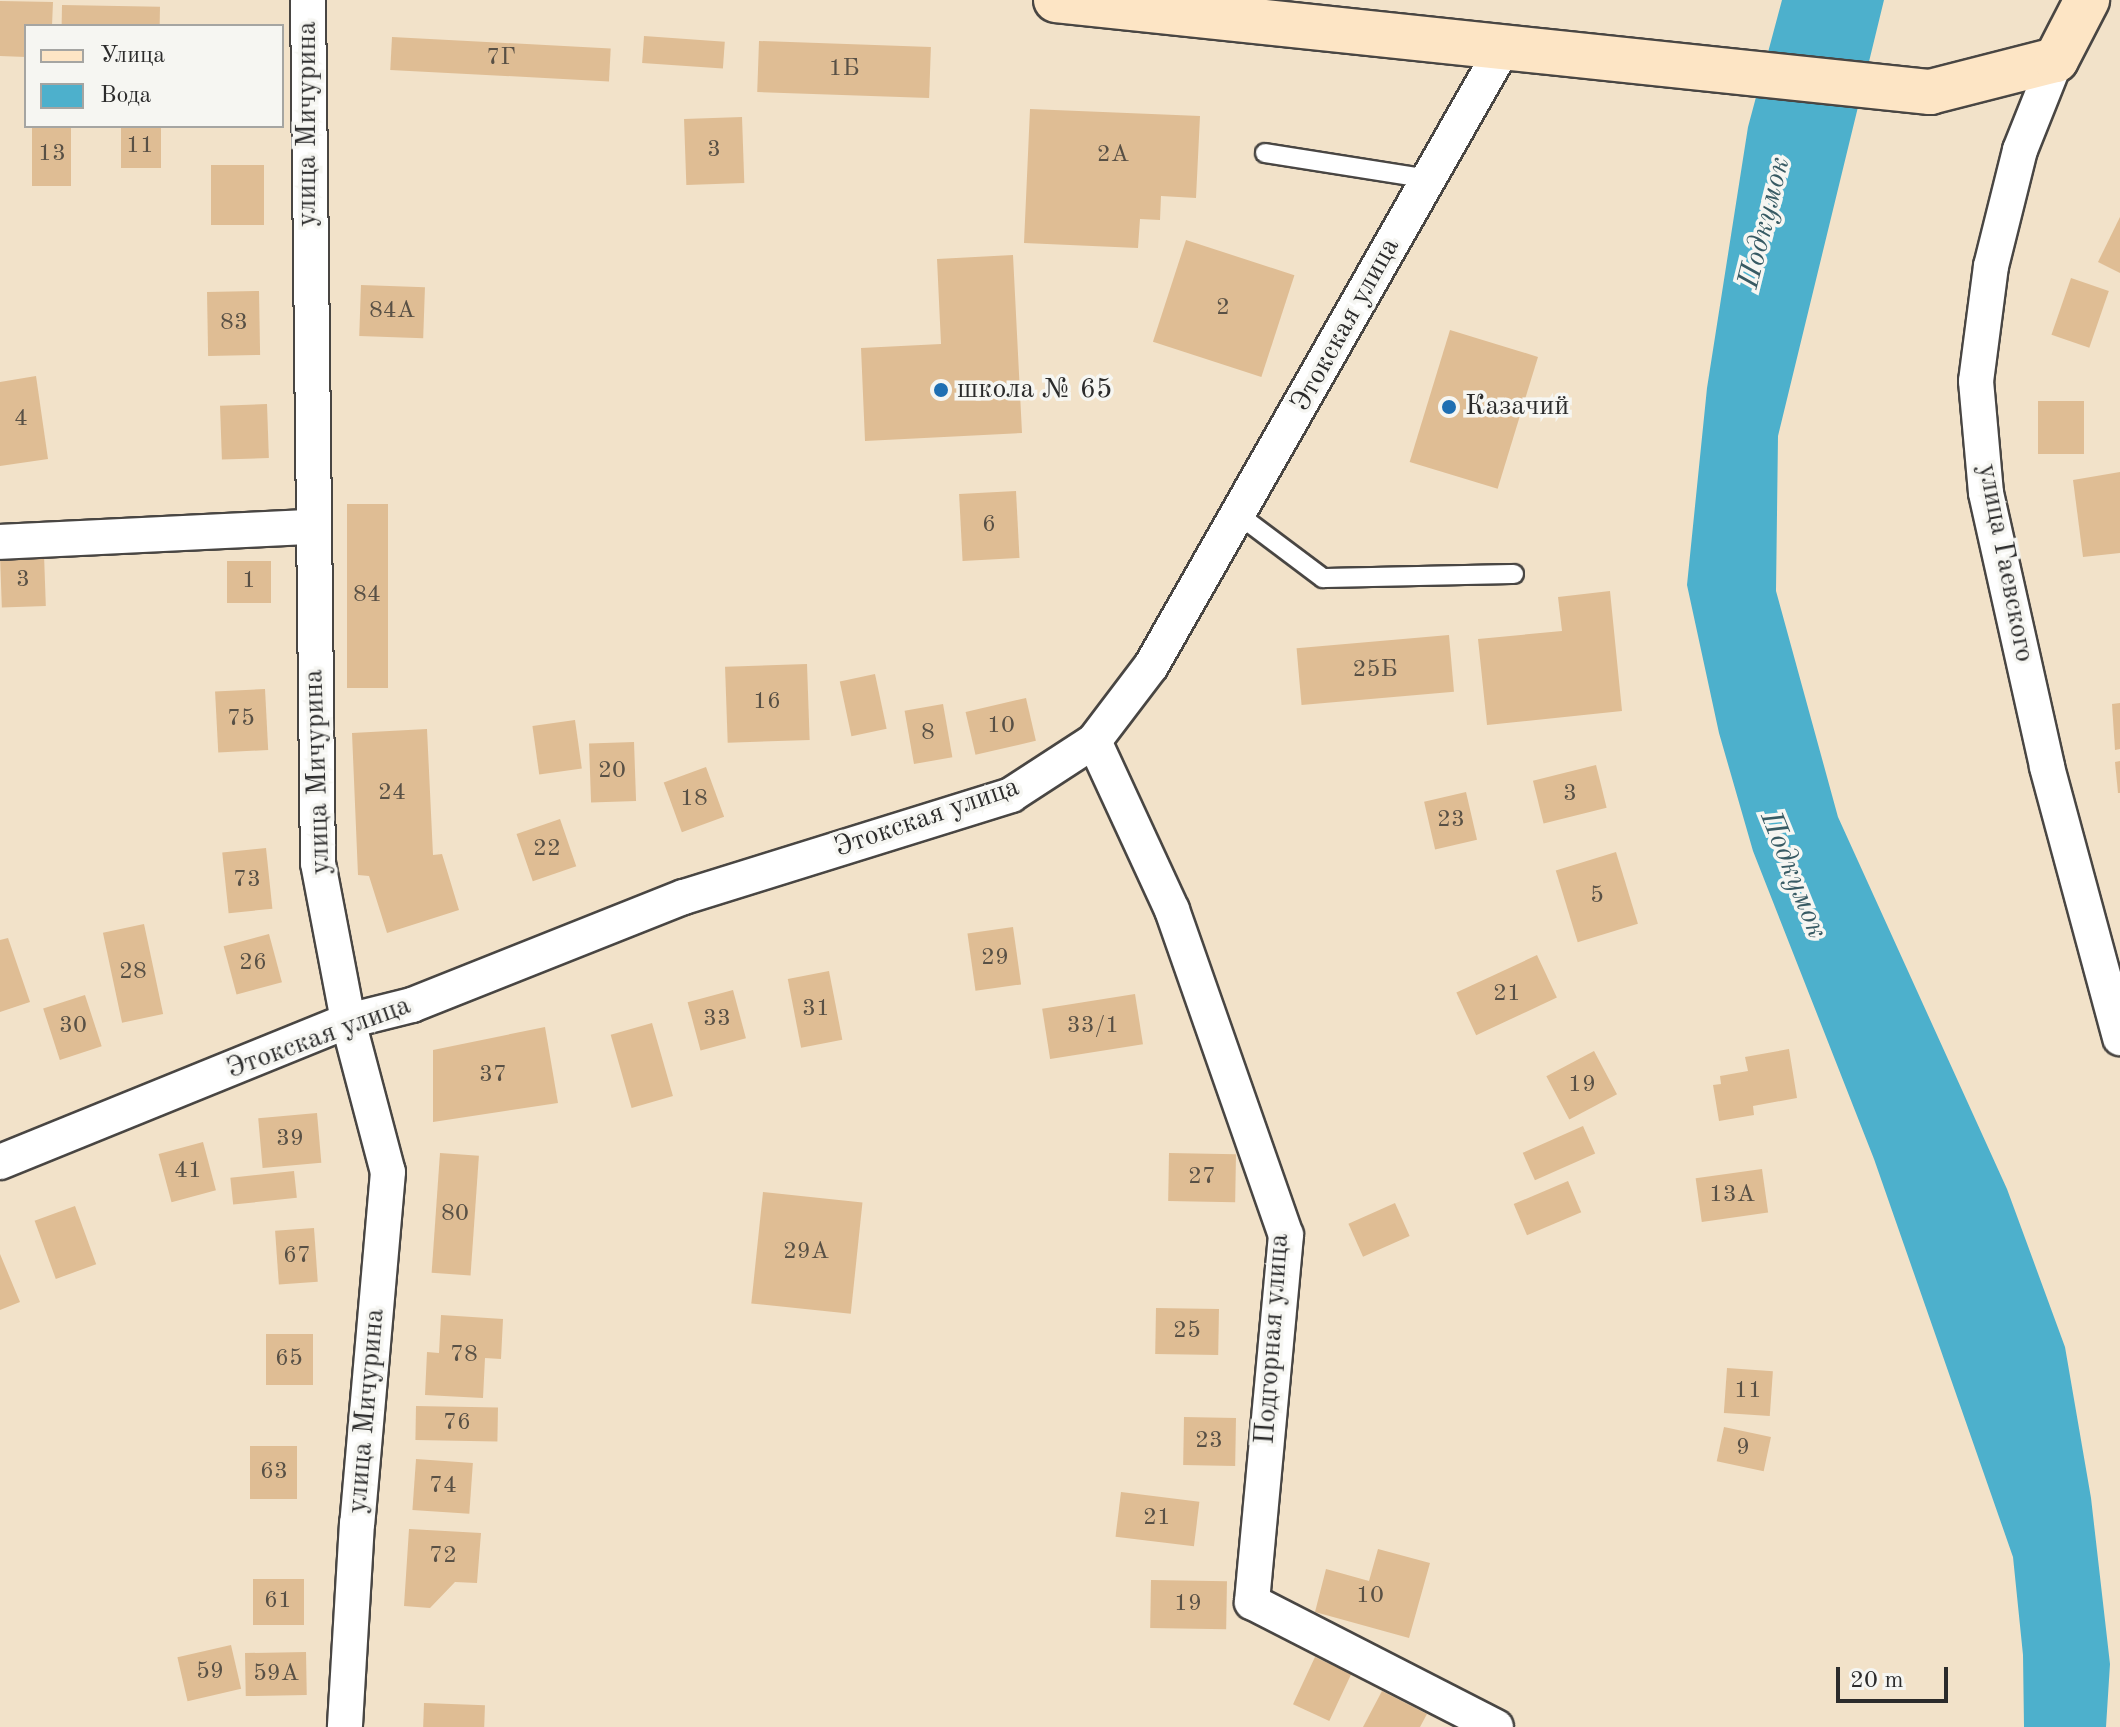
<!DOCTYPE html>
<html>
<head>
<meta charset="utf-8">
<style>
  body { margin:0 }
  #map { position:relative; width:2120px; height:1727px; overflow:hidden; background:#f2e2c9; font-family:"Old Standard TT",serif }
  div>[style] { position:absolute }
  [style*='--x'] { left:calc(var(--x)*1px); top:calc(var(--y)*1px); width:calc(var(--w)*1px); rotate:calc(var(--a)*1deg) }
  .water>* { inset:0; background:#4db0cc }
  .building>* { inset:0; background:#dfbd94; transform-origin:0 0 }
  .roads { filter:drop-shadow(2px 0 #494643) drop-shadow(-2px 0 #494643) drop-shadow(0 2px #494643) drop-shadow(0 -2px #494643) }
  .service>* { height:18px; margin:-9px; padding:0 9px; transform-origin:9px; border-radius:9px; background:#fff }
  .minor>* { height:34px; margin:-17px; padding:0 17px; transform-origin:17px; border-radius:17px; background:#fff }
  .secondary>* { height:44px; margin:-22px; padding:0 22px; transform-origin:22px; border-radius:22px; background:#fde5c5 }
  .dots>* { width:22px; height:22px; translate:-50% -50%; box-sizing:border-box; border:4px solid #f6f6f2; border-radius:50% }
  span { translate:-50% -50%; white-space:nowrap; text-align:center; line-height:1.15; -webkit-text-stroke:7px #f6f6f2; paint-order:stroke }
  .number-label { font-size:24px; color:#585045 }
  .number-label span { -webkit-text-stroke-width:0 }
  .street-label { font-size:28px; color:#2b2b2b }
  .poi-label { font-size:28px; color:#2b2b2b }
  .left { translate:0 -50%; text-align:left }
  .water-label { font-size:30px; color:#375a63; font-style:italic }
  .legend { position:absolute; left:24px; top:24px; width:260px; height:104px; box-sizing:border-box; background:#f6f6f2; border:2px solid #a5a5a2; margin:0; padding:10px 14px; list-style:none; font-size:24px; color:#2b2b2b }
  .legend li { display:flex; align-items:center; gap:16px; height:40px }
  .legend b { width:40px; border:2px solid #a5a5a2 }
  .scale { position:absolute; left:1836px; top:1667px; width:112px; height:36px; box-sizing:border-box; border:4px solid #2b2b2b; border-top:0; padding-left:10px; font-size:24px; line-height:28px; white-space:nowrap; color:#2b2b2b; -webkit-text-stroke:6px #f6f6f2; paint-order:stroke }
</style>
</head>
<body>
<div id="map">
  <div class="water">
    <i style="clip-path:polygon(1782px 0,1884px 0,1778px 436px,1776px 591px,1838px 817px,2007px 1189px,2065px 1347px,2091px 1498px,2110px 1664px,2106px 1727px,2024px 1727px,2023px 1655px,2013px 1557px,1874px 1159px,1753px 851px,1719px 733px,1687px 585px,1707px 388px,1748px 127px)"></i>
  </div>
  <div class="building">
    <i style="clip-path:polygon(0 1px,53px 2px,52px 26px,26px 26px,26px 57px,0 56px)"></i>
    <i style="left:62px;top:5px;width:98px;height:21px;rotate:1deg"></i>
    <i style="left:644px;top:36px;width:81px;height:27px;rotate:4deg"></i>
    <i style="left:392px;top:37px;width:219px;height:33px;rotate:3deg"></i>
    <i style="left:759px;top:41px;width:172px;height:51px;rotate:2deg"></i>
    <i style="clip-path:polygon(1030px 109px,1200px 116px,1196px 198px,1161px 196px,1160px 220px,1140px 219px,1138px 248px,1024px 243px)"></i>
    <i style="left:742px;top:117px;width:66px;height:58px;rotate:88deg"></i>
    <i style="left:32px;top:126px;width:39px;height:60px"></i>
    <i style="left:121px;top:126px;width:40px;height:42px"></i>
    <i style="left:264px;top:165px;width:60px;height:53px;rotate:90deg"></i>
    <i style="clip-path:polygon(2120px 217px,2120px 273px,2098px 262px)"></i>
    <i style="left:1186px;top:240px;width:114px;height:107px;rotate:18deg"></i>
    <i style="clip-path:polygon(1013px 255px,1022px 433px,865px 441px,861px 348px,941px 344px,937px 259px)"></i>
    <i style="left:2071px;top:278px;width:40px;height:60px;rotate:19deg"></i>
    <i style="left:361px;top:285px;width:64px;height:51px;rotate:2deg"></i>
    <i style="left:259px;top:291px;width:64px;height:52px;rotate:89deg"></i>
    <i style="left:1450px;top:330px;width:92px;height:138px;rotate:17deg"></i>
    <i style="clip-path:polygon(36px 376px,48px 459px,0 466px,0 382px)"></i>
    <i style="left:2038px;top:401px;width:46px;height:53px"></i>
    <i style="left:267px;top:404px;width:54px;height:47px;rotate:88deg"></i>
    <i style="clip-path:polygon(2120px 472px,2120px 553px,2083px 557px,2073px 480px)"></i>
    <i style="left:1016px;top:491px;width:67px;height:57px;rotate:87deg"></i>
    <i style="left:347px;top:504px;width:41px;height:184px"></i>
    <i style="left:44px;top:554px;width:52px;height:44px;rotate:88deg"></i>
    <i style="left:227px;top:561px;width:44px;height:42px"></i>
    <i style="clip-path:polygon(1610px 591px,1622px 711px,1487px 725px,1478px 639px,1562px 631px,1558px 597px)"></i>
    <i style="left:1449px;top:635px;width:57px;height:153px;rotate:85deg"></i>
    <i style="left:807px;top:664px;width:76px;height:82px;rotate:88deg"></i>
    <i style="left:875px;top:674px;width:56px;height:36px;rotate:78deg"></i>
    <i style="left:265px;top:689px;width:61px;height:50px;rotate:87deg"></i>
    <i style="left:1026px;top:698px;width:44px;height:62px;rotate:77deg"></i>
    <i style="clip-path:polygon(2120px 703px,2120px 749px,2115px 750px,2112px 704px)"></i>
    <i style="left:943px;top:704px;width:54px;height:39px;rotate:80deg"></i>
    <i style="left:575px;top:720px;width:49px;height:43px;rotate:82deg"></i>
    <i style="clip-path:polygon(427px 729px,433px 855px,442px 854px,459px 910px,387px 933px,369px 876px,358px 875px,352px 733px)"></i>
    <i style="left:634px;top:742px;width:59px;height:45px;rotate:88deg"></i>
    <i style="clip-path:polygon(2120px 761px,2120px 793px,2118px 793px,2115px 762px)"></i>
    <i style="left:1596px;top:765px;width:44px;height:65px;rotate:76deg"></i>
    <i style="left:706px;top:767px;width:53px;height:45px;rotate:70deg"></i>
    <i style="left:1466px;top:792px;width:49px;height:43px;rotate:77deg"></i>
    <i style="left:560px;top:819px;width:50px;height:46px;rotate:71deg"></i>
    <i style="left:266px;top:848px;width:61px;height:44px;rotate:84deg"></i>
    <i style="left:1616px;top:852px;width:75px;height:63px;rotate:73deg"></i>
    <i style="left:144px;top:924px;width:92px;height:42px;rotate:78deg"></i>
    <i style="left:1013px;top:927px;width:58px;height:46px;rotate:82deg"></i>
    <i style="left:269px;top:934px;width:50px;height:47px;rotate:75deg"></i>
    <i style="clip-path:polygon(8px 938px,30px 1002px,0 1012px,0 940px)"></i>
    <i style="left:1537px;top:955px;width:47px;height:89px;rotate:65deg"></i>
    <i style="left:829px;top:971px;width:70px;height:42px;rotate:79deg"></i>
    <i style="left:733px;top:990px;width:50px;height:47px;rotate:75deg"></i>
    <i style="left:1135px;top:994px;width:51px;height:94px;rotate:81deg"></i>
    <i style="left:85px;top:995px;width:54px;height:44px;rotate:72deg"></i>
    <i style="left:652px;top:1023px;width:76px;height:43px;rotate:74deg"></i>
    <i style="clip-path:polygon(545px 1027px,558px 1103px,433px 1122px,433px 1050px)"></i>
    <i style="clip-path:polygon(1789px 1049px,1797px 1098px,1753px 1106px,1754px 1115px,1719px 1121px,1713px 1085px,1721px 1084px,1720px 1076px,1748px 1071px,1745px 1057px)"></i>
    <i style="left:1594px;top:1051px;width:49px;height:54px;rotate:62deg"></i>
    <i style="left:317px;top:1113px;width:50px;height:59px;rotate:85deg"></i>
    <i style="left:1583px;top:1126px;width:30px;height:66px;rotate:66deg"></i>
    <i style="left:203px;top:1142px;width:50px;height:46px;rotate:75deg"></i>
    <i style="left:440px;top:1153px;width:39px;height:120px;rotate:4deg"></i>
    <i style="left:1169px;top:1153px;width:67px;height:48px;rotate:1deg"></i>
    <i style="left:1762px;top:1169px;width:44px;height:67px;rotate:82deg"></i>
    <i style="left:294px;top:1171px;width:27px;height:64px;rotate:84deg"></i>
    <i style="left:1568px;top:1181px;width:34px;height:59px;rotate:67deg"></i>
    <i style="left:763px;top:1192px;width:100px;height:112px;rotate:6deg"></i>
    <i style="left:1395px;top:1203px;width:36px;height:51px;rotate:66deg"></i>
    <i style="left:75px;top:1206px;width:62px;height:43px;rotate:70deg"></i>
    <i style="left:314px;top:1228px;width:54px;height:39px;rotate:86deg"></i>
    <i style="clip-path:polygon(0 1254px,20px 1302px,0 1310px)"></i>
    <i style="left:1156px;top:1308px;width:63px;height:46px;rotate:1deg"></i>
    <i style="clip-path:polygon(441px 1315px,503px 1319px,501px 1359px,485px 1358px,483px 1398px,425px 1395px,427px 1352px,439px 1353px)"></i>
    <i style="left:266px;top:1334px;width:47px;height:51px"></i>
    <i style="left:1727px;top:1368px;width:46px;height:45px;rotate:4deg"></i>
    <i style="left:416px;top:1406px;width:82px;height:34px;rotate:1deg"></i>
    <i style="left:1184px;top:1417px;width:52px;height:48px;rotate:1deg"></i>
    <i style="left:1724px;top:1427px;width:48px;height:35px;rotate:12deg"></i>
    <i style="left:297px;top:1446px;width:53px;height:47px;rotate:90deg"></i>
    <i style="left:416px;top:1459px;width:57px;height:51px;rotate:4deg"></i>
    <i style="left:1121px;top:1492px;width:79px;height:45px;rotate:7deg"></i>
    <i style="clip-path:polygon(409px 1529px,481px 1533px,477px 1583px,455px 1582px,430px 1608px,404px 1606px)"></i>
    <i style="clip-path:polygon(1378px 1549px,1430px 1563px,1409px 1638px,1315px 1612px,1326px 1569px,1369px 1581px)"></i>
    <i style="left:253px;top:1579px;width:51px;height:46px"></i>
    <i style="left:1151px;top:1580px;width:76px;height:48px;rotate:1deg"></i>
    <i style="left:231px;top:1645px;width:45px;height:55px;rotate:77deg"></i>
    <i style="left:306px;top:1652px;width:43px;height:61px;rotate:89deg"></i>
    <i style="left:1315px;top:1657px;width:40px;height:52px;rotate:25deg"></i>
    <i style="clip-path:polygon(1382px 1691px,1427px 1714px,1420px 1727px,1363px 1727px)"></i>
    <i style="left:424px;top:1703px;width:61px;height:24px;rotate:2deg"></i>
  </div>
  <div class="roads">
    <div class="service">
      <i style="--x:1265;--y:153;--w:166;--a:9"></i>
      <i style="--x:1239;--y:515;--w:105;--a:36.9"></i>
      <i style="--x:1323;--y:578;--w:191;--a:-1.2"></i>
    </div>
    <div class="minor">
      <i style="--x:308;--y:0;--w:863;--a:89.34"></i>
      <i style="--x:318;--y:863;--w:161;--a:79.2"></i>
      <i style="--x:348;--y:1021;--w:156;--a:75.2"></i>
      <i style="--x:388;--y:1172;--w:352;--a:95"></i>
      <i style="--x:357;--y:1523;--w:204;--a:93.4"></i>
      <i style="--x:2056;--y:60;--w:97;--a:111.8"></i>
      <i style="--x:2020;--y:150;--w:120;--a:104"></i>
      <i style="--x:1991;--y:266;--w:116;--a:97.4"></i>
      <i style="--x:1976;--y:381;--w:112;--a:84.9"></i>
      <i style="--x:1986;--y:493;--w:281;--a:77.4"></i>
      <i style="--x:2047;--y:767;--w:281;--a:74.9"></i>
      <i style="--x:0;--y:542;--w:311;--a:-2.8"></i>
      <i style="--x:1094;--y:741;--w:186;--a:65.2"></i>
      <i style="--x:1172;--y:910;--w:344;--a:70.7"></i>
      <i style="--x:1286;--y:1235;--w:369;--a:95.3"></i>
      <i style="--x:1252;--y:1602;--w:274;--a:27.1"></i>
      <i style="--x:0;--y:1162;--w:375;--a:-22.1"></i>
      <i style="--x:348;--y:1021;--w:66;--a:-14"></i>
      <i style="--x:412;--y:1005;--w:293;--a:-21.7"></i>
      <i style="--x:684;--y:897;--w:343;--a:-17.3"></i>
      <i style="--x:1011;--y:795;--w:99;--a:-33"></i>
      <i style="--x:1094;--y:741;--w:94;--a:-52.8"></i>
      <i style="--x:1151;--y:666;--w:711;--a:-60.34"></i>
    </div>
    <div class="secondary">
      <i style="--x:1056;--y:0;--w:879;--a:6.01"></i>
      <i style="--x:1930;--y:92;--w:130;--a:-14.3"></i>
      <i style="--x:2056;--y:60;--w:68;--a:-62.7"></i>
    </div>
  </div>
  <div class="dots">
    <i style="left:941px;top:390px;background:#1f6fb2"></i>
    <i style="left:1449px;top:407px;background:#1f6fb2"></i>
  </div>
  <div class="number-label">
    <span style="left:501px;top:59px">7Г</span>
    <span style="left:844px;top:70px">1Б</span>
    <span style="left:140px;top:147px">11</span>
    <span style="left:714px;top:151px">3</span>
    <span style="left:52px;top:155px">13</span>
    <span style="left:1113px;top:156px">2А</span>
    <span style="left:1223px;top:309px">2</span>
    <span style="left:392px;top:312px">84А</span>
    <span style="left:234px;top:324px">83</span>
    <span style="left:21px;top:420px">4</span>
    <span style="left:989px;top:526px">6</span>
    <span style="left:23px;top:581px">3</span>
    <span style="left:249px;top:582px">1</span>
    <span style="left:367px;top:596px">84</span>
    <span style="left:1375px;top:671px">25Б</span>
    <span style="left:767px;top:703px">16</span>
    <span style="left:241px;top:720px">75</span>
    <span style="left:1001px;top:727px">10</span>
    <span style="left:928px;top:734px">8</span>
    <span style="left:612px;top:772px">20</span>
    <span style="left:392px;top:794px">24</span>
    <span style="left:1570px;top:795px">3</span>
    <span style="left:694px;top:800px">18</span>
    <span style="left:1451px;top:821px">23</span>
    <span style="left:547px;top:850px">22</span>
    <span style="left:247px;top:881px">73</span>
    <span style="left:1597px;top:897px">5</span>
    <span style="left:995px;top:959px">29</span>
    <span style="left:253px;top:964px">26</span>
    <span style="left:133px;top:973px">28</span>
    <span style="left:1507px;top:995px">21</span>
    <span style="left:816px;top:1010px">31</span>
    <span style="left:717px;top:1020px">33</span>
    <span style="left:73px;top:1027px">30</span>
    <span style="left:1093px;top:1027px">33/1</span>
    <span style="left:493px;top:1076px">37</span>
    <span style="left:1582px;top:1086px">19</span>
    <span style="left:290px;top:1140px">39</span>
    <span style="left:188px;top:1172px">41</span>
    <span style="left:1202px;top:1178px">27</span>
    <span style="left:1732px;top:1196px">13А</span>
    <span style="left:455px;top:1215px">80</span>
    <span style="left:806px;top:1253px">29А</span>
    <span style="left:297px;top:1257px">67</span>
    <span style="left:1187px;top:1332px">25</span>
    <span style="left:464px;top:1356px">78</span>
    <span style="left:289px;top:1360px">65</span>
    <span style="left:1748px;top:1392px">11</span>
    <span style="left:457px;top:1424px">76</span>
    <span style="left:1209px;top:1442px">23</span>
    <span style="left:1743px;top:1449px">9</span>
    <span style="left:274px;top:1473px">63</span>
    <span style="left:443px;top:1487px">74</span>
    <span style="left:1157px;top:1519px">21</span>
    <span style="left:443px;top:1557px">72</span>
    <span style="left:1370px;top:1597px">10</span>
    <span style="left:278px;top:1602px">61</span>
    <span style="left:1188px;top:1605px">19</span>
    <span style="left:210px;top:1673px">59</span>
    <span style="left:276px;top:1675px">59А</span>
  </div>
  <div class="street-label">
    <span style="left:308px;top:124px;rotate:-90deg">улица Мичурина</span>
    <span style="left:1346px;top:325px;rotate:-61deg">Этокская улица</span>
    <span style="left:2005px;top:563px;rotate:79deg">улица Гаевского</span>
    <span style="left:318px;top:772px;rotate:-92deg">улица Мичурина</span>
    <span style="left:927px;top:818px;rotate:-19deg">Этокская улица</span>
    <span style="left:319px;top:1038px;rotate:-20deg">Этокская улица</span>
    <span style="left:1273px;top:1339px;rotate:-86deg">Подгорная улица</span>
    <span style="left:367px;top:1411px;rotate:-85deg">улица Мичурина</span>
  </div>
  <div class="poi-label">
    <span class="left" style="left:957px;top:390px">школа № 65</span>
    <span class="left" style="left:1465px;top:407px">Казачий</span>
  </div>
  <div class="water-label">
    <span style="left:1765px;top:223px;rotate:-76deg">Подкумок</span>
    <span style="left:1793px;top:875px;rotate:68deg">Подкумок</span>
  </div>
  <ul class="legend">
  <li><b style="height:10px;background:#fde5c5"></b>Улица</li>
  <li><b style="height:22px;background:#4db0cc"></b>Вода</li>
  </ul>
  <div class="scale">20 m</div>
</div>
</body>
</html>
